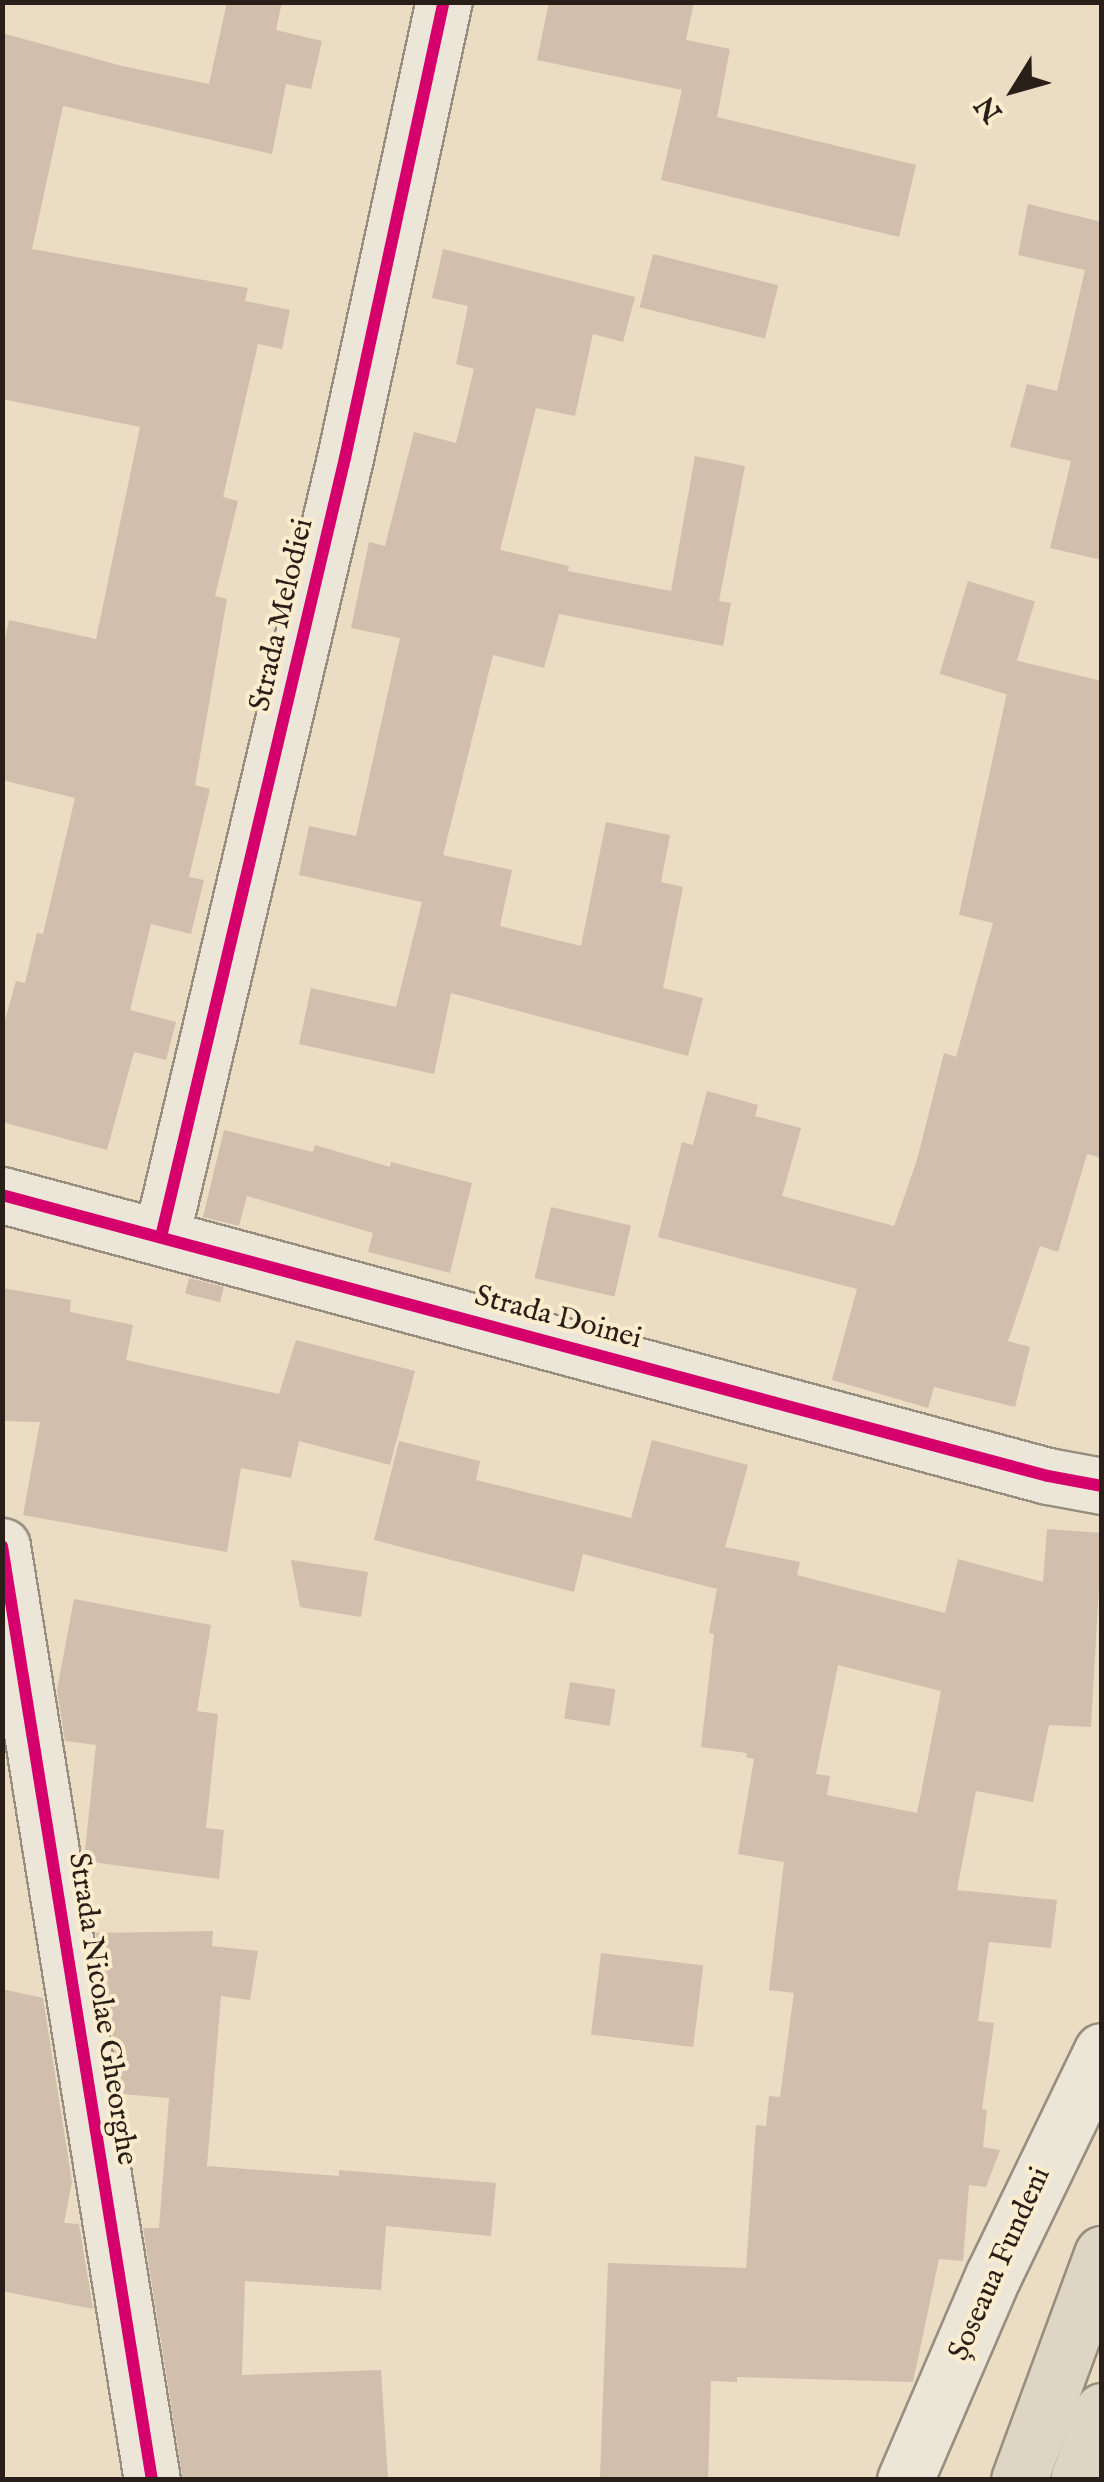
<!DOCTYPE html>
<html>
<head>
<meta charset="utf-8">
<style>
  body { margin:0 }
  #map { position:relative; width:1104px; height:2482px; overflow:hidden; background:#eaddc3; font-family:"IM FELL English",serif }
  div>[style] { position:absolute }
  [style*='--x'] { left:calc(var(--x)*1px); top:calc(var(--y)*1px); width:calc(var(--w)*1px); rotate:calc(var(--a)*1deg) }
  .building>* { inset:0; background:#d1beac; transform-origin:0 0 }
  .roads { filter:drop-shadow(2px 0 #978e80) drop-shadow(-2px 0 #978e80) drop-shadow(0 2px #978e80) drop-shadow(0 -2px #978e80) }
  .minor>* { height:55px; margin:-27.5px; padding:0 27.5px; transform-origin:27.5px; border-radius:27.5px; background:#ece6d9 }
  .major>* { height:55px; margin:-27.5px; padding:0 27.5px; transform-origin:27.5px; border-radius:27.5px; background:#dfd5c4 }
  .cycleway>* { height:12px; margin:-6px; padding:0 6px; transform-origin:6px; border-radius:6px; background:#d6006c }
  span { translate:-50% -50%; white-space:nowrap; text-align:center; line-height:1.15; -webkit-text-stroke:8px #fbecce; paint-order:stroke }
  .street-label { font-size:30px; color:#291e18 }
  .frame { position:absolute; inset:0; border:5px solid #291e18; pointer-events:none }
  .north { position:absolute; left:964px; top:40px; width:100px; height:100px; -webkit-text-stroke:8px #fbecce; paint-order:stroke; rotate:233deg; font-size:28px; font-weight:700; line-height:40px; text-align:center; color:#291e18 }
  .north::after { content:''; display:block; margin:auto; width:35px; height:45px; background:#291e18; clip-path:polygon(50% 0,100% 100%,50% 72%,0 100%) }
</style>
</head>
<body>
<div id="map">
  <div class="building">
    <i style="clip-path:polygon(227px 2px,282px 2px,276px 30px,322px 41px,311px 89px,286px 84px,272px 154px,63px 106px,32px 249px,248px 288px,245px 301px,290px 310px,282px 349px,258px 344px,223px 497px,238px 501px,215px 596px,227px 599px,195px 785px,210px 789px,189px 877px,204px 880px,191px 934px,151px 924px,130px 1010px,176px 1022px,166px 1060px,134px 1052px,107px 1150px,2px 1122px,2px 1031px,16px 981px,25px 983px,37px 933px,43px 934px,75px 798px,2px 780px,2px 652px,9px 620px,96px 639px,140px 427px,2px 399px,2px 33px,122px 66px,209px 84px)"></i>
    <i style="clip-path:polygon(549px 2px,694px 2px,686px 40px,730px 49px,717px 117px,916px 165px,899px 237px,661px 180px,682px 90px,537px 60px)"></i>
    <i style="clip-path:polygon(1028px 204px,1102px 222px,1102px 560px,1050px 548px,1071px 461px,1010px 447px,1027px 384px,1057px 391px,1085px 270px,1018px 255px)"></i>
    <i style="clip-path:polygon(443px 249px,635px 297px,623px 342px,593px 334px,575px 416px,536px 408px,500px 550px,569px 566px,568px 571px,671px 591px,695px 456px,745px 466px,719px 601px,731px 603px,723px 646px,559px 614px,544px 668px,493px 655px,443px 855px,512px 870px,500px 926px,581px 946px,606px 822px,670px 835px,661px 882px,683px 887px,663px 988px,703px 998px,688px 1056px,451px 993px,434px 1074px,299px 1044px,311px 988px,396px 1007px,422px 902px,299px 875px,309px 826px,356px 836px,400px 638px,351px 628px,369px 542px,385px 546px,414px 432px,456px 443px,474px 369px,456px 364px,468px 306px,432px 298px)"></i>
    <i style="left:653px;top:254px;width:129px;height:55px;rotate:14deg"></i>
    <i style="left:968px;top:581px;width:70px;height:97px;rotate:17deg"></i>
    <i style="clip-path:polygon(1014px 660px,1102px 681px,1102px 1158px,1087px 1154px,1058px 1252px,1040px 1246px,1008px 1341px,1030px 1347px,1015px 1407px,934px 1387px,928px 1408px,832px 1380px,857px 1289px,658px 1237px,682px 1142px,693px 1145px,707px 1091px,758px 1105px,755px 1116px,801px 1128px,782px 1196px,894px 1226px,917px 1160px,944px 1053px,956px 1057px,993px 923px,959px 915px)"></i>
    <i style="clip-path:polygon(224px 1130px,313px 1152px,315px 1145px,390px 1167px,391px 1162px,472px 1183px,450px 1273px,368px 1252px,373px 1233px,247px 1196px,239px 1226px,203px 1217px)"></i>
    <i style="left:551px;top:1207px;width:82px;height:73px;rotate:13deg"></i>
    <i style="left:189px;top:1278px;width:36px;height:16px;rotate:14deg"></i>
    <i style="clip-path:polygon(2px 1288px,71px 1300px,70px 1312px,133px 1325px,126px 1360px,279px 1394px,296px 1340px,415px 1371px,390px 1465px,299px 1441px,291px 1478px,241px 1468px,227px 1552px,23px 1515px,40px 1422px,2px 1421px)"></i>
    <i style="clip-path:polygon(evenodd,652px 1440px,748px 1465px,725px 1547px,800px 1562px,797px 1575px,945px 1613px,958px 1559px,1043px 1582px,1047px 1529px,1102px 1533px,1091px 1727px,1049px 1725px,1033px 1802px,976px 1791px,957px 1890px,1057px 1900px,1051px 1948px,989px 1942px,978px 2021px,994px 2023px,982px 2109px,987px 2110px,983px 2147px,1000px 2150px,986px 2187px,969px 2185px,963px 2261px,939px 2259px,913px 2382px,737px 2377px,737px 2382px,711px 2381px,708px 2480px,600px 2477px,608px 2263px,746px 2268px,756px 2125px,766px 2126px,769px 2096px,780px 2097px,794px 1993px,769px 1990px,784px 1862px,738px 1854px,754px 1759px,746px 1757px,747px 1753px,701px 1747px,714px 1634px,709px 1633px,717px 1589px,583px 1554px,574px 1592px,374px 1540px,399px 1441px,480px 1461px,476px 1480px,631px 1518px,652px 1440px,838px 1665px,941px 1691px,917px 1813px,827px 1795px,830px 1776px,816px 1774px,838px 1665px)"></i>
    <i style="clip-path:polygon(291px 1560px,368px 1572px,361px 1617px,300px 1607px)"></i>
    <i style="clip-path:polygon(74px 1599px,211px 1625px,197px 1711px,218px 1714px,206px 1828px,224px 1830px,219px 1879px,84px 1861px,96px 1745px,65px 1741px,57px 1690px)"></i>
    <i style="left:570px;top:1682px;width:46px;height:37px;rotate:9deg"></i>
    <i style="clip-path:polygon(213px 1931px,212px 1946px,258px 1951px,250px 2000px,221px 1996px,207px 2166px,339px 2176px,339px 2170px,496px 2183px,491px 2236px,386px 2226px,381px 2290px,245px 2281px,242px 2375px,381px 2370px,388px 2480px,183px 2480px,143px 2228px,159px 2228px,169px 2098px,122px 2094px,96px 1933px)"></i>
    <i style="left:601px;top:1953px;width:103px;height:82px;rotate:7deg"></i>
    <i style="clip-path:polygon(2px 1989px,43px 1998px,72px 2182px,64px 2223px,79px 2224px,93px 2309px,2px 2291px)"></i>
  </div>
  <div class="roads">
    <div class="minor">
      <i style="--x:2;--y:1195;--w:1083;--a:15.04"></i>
      <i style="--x:1048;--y:1476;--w:55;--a:10.5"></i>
      <i style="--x:161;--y:1237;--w:800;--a:-76.71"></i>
      <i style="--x:345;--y:458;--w:467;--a:-77.8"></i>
      <i style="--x:2;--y:1546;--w:946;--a:80.88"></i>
      <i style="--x:905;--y:2480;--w:222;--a:-66.7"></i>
      <i style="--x:993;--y:2276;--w:250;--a:-64.2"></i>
    </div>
    <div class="major">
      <i style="--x:1019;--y:2480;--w:241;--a:-69.8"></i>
      <i style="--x:1078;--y:2480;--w:73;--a:-70.8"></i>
    </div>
  </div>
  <div class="cycleway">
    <i style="--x:2;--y:1195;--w:1083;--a:15.04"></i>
    <i style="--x:1048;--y:1476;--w:55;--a:10.5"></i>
    <i style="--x:161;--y:1237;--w:800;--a:-76.71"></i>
    <i style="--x:345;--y:458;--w:467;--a:-77.8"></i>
    <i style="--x:2;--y:1546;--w:946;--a:80.88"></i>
  </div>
  <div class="street-label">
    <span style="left:282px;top:615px;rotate:-77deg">Strada Melodiei</span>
    <span style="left:558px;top:1318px;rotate:15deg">Strada Doinei</span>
    <span style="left:102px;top:2009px;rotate:81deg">Strada Nicolae Gheorghe</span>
    <span style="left:1000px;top:2264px;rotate:-66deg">Șoseaua Fundeni</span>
  </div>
  <div class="frame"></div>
  <div class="north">N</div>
</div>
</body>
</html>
